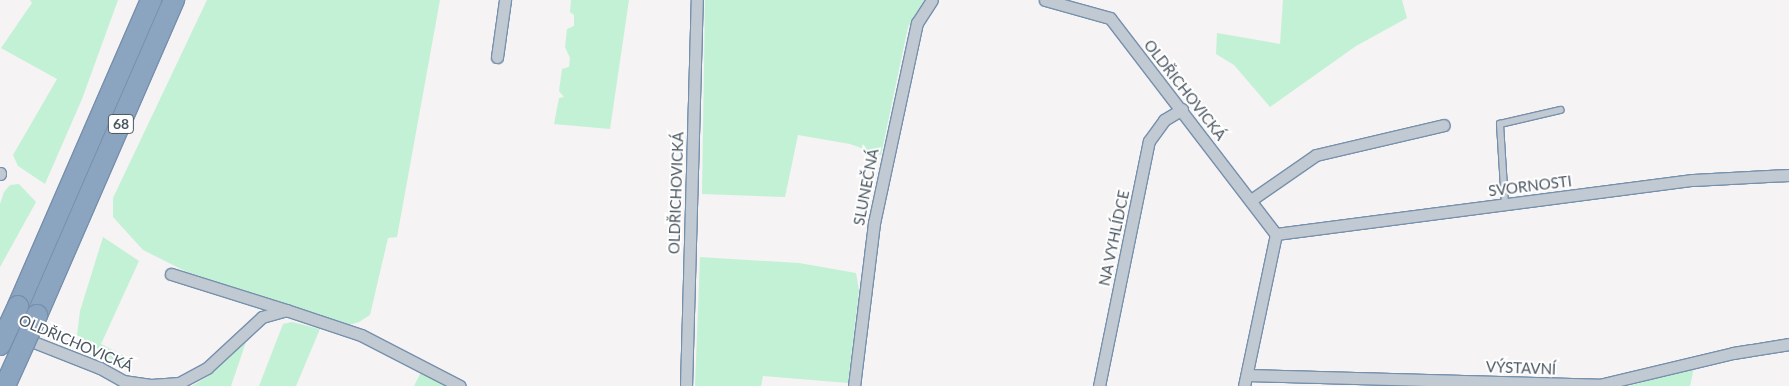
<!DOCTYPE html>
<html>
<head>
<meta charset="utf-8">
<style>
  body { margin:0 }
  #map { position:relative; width:1789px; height:386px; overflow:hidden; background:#f5f3f3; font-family:Lato,sans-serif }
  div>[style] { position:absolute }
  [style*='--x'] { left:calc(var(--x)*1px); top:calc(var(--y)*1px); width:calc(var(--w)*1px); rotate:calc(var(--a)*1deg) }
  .green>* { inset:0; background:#c3f1d5 }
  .roads { filter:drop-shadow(1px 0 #7690ad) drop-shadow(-1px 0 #7690ad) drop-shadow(0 1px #7690ad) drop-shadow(0 -1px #7690ad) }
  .lane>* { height:5.5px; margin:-2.75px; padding:0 2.75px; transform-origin:2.75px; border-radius:2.75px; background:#c1cad2 }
  .street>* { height:11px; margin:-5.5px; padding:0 5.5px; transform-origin:5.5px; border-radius:5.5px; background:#c1cad2 }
  .highway>* { height:20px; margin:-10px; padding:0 10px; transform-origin:10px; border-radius:10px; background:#8ba5c1 }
  .bridges { filter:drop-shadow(1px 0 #7690ad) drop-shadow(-1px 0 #7690ad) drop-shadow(0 1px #7690ad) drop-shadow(0 -1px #7690ad) }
  .highway-bridge>* { height:20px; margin:-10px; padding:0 10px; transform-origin:10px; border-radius:10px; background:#8ba5c1 }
  span { translate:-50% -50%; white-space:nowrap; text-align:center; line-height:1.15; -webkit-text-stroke:4px #fff; paint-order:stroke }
  .shield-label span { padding:1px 4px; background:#fff; border:1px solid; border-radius:4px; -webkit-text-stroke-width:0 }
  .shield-label { font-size:14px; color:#4a5661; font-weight:700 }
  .street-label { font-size:15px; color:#4a5661 }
</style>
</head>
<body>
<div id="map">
  <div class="green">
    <i style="clip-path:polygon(30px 0,118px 0,82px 99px,45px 184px,18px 166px,13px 155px,57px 79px,1px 48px,32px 3px)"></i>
    <i style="clip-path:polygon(207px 0,440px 0,397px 237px,388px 238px,370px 315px,359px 322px,349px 325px,187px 272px,143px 250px,113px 217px,113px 198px)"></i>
    <i style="clip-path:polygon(571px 0,629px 0,610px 129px,554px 124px,559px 98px,564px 97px,559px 91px,562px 69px,569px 67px,570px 58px,565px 47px,567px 29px,574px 26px,574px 15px,570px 12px)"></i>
    <i style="clip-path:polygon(705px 0,924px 0,908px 27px,881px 155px,850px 144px,798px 135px,785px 197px,702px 194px)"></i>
    <i style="clip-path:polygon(1283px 0,1402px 0,1407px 18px,1356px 46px,1270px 107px,1234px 65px,1216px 54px,1217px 33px,1280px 44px)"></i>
    <i style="clip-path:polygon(19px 184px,36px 202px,0 267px,0 204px,4px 192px,10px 185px)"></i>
    <i style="clip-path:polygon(103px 237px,139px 261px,101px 344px,128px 358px,125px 369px,77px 335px,80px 311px)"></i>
    <i style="clip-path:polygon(700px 257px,799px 263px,856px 273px,859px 290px,848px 383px,763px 376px,761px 386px,695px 386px)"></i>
    <i style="clip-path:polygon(292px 322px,320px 329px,296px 386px,259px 386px,283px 324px)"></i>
    <i style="clip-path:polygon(246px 342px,231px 386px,192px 386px,210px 375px)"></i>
    <i style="clip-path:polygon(1694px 368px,1690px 386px,1628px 386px)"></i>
    <i style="clip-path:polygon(421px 372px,450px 386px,414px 386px)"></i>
  </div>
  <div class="roads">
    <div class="lane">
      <i style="--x:1505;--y:204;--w:80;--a:-93.6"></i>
      <i style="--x:1500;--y:124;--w:62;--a:-13.1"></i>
    </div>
    <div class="street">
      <i style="--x:1045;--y:0;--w:67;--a:15.5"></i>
      <i style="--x:1110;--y:18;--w:272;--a:52.5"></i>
      <i style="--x:497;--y:57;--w:58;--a:-82"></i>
      <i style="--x:0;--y:173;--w:1;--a:90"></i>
      <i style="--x:1251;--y:200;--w:79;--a:-34.7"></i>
      <i style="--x:1316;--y:155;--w:131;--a:-13.2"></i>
      <i style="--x:1276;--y:234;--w:420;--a:-7.4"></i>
      <i style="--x:1693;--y:180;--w:96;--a:-3"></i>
      <i style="--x:171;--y:274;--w:121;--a:17.4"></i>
      <i style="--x:21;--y:337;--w:85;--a:21.4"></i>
      <i style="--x:100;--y:368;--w:26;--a:29"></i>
      <i style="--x:123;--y:381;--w:28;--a:8"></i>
      <i style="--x:151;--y:385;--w:28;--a:-4"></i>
      <i style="--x:179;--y:383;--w:32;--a:-28"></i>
      <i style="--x:207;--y:368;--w:75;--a:-42.8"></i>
      <i style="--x:262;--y:317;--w:25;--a:-16"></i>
      <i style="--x:286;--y:310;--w:79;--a:18.4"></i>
      <i style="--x:361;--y:335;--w:111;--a:27.3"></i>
      <i style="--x:1247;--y:375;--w:352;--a:1.6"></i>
      <i style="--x:1599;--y:385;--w:138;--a:-13.4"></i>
      <i style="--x:1733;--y:353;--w:57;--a:-9.1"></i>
      <i style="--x:686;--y:386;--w:386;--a:-88.4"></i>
      <i style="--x:854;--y:386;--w:164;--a:-83"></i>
      <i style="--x:874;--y:223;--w:205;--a:-77.9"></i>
      <i style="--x:917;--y:23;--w:27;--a:-57"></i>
      <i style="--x:1099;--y:386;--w:250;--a:-78.5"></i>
      <i style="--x:1149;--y:141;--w:26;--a:-54"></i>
      <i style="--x:1164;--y:120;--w:21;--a:-31"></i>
      <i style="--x:1244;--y:386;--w:155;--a:-78.1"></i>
    </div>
    <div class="highway">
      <i style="--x:18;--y:306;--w:334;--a:-66.5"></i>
      <i style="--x:37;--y:315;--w:344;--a:-66.5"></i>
    </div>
  </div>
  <div class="bridges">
    <div class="highway-bridge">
      <i style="--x:0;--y:345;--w:43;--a:-65.2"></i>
      <i style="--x:5;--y:386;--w:78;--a:-65.7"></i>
    </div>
  </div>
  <div class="shield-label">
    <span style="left:121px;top:124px">68</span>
  </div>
  <div class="street-label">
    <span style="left:1185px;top:90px;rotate:52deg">OLDŘICHOVICKÁ</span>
    <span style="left:1530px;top:186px;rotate:-7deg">SVORNOSTI</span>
    <span style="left:866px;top:187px;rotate:-79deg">SLUNEČNÁ</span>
    <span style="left:676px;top:193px;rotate:-88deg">OLDŘICHOVICKÁ</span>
    <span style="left:1114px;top:238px;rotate:-78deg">NA VYHLÍDCE</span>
    <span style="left:76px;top:343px;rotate:23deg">OLDŘICHOVICKÁ</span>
    <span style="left:1521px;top:368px;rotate:2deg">VÝSTAVNÍ</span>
  </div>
</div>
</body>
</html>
